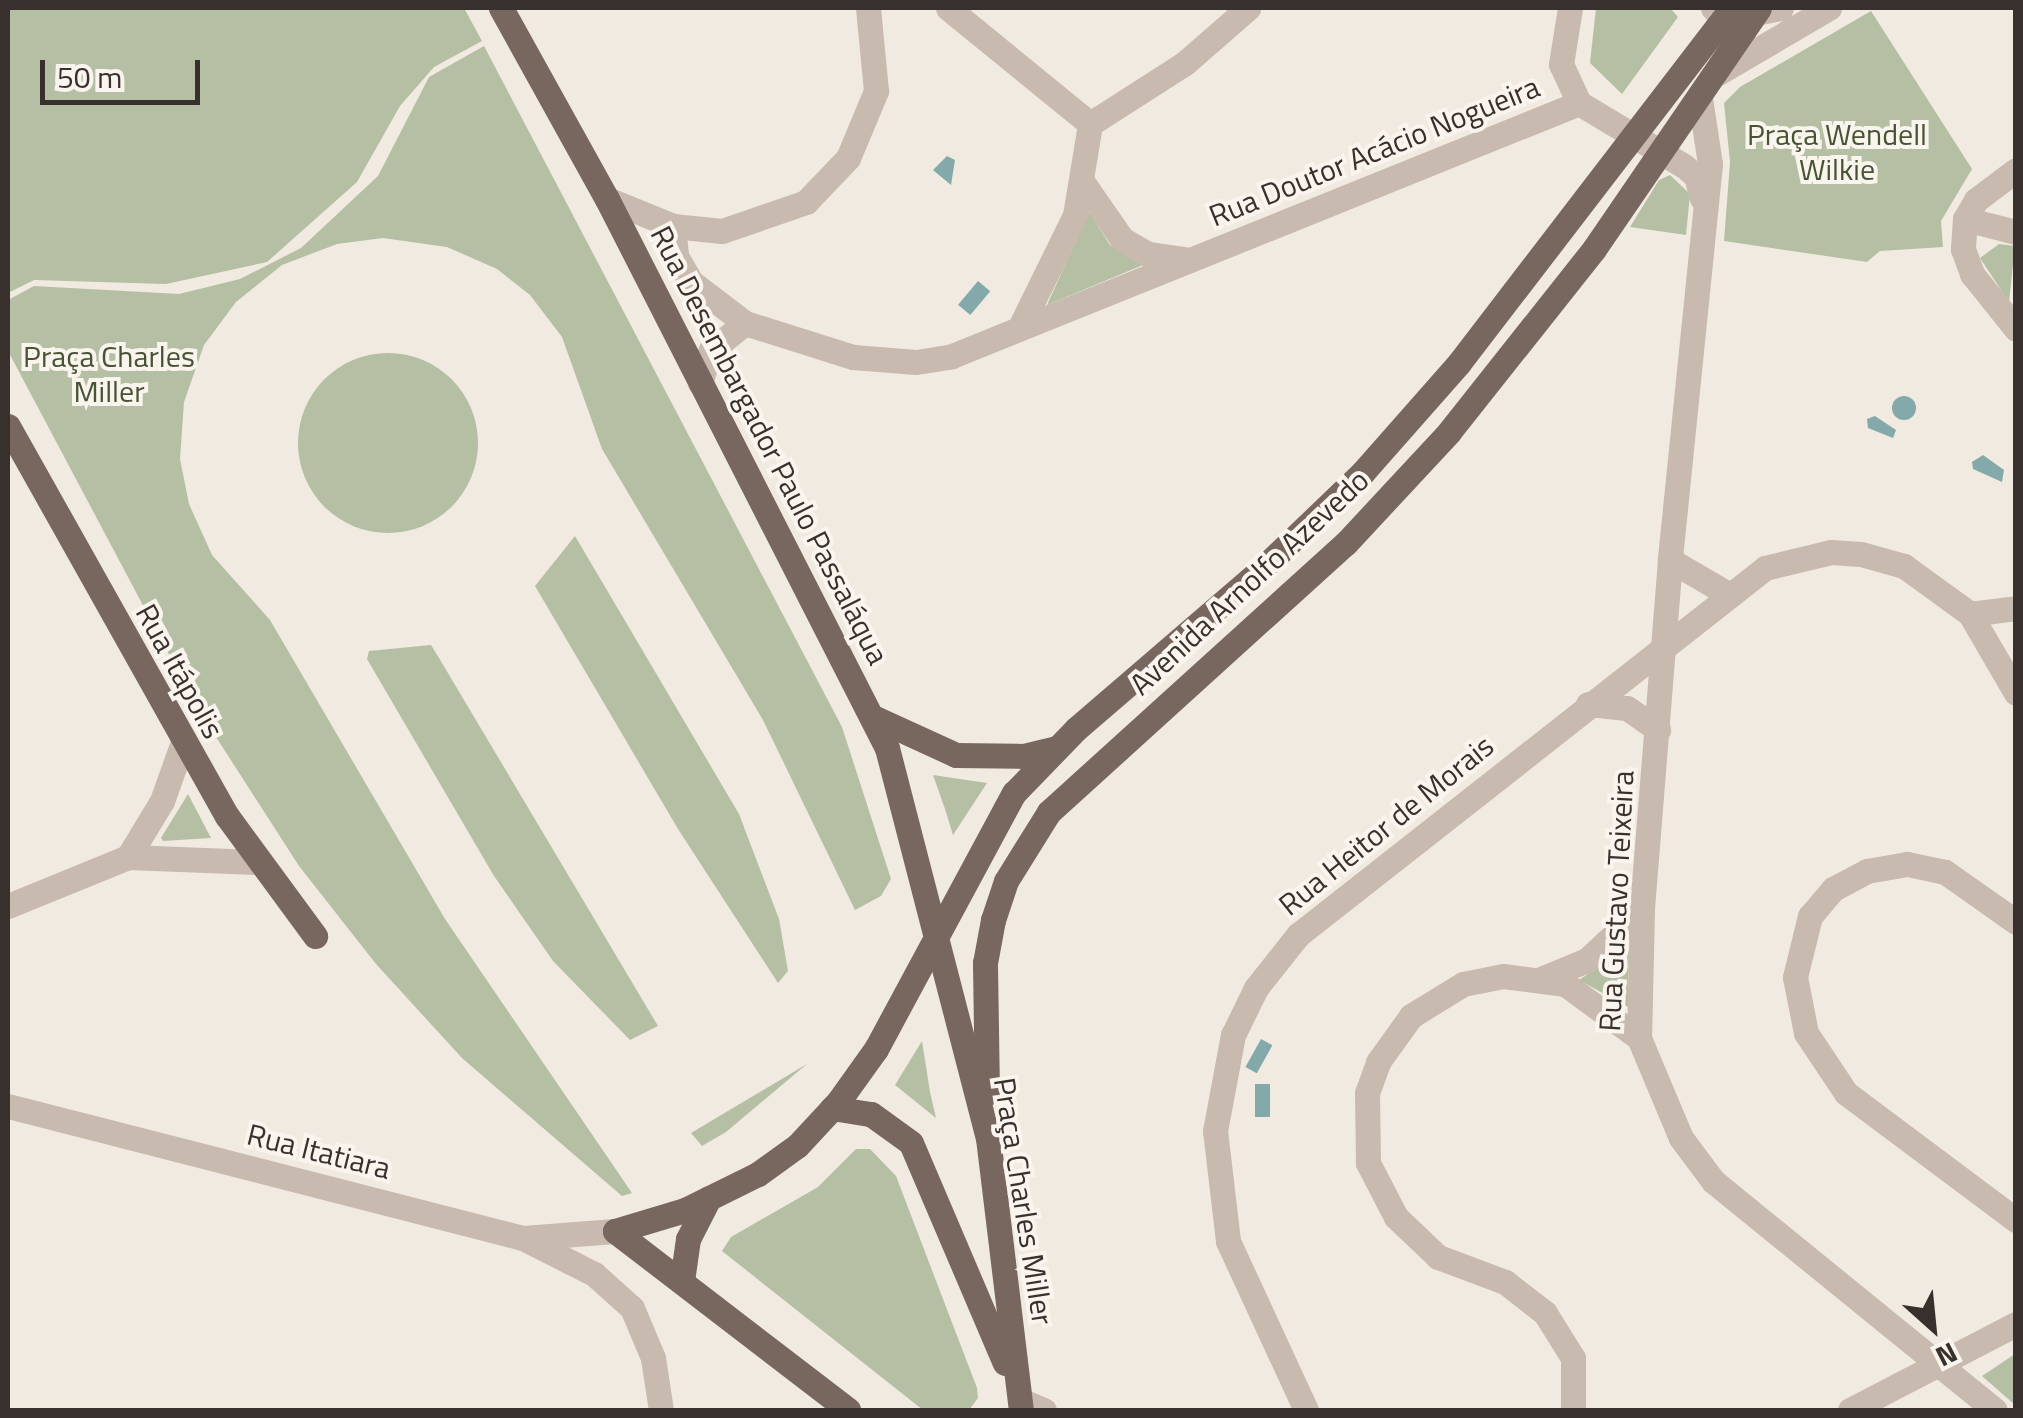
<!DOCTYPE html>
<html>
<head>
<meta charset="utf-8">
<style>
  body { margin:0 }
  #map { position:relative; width:2023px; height:1418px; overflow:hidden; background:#f1eae1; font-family:"Titillium Web",sans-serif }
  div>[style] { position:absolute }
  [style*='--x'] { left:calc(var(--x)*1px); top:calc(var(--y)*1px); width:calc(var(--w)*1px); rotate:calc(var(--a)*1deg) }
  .green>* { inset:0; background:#b5bfa3 }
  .round { border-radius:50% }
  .water>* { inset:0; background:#83a9ab; transform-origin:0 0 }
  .minor>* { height:25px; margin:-12.5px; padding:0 12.5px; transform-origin:12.5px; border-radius:12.5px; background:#c8baae }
  .major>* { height:25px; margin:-12.5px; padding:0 12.5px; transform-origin:12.5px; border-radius:12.5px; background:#78675f }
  span { translate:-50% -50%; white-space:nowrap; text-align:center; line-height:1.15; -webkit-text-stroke:8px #f9f4ee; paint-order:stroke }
  .park-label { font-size:30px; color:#475332 }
  .street-label { font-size:30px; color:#38302c }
  .frame { position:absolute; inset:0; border:10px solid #38302c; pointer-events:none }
  .north { position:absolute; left:1883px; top:1278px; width:100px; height:100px; -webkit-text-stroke:8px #f9f4ee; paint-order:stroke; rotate:153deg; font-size:28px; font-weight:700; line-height:40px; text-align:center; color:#38302c }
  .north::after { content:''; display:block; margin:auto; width:35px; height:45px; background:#38302c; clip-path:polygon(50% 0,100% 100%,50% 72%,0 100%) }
  .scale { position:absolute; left:40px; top:60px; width:160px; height:45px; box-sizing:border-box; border:5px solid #38302c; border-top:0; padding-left:12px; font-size:30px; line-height:35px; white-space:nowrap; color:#38302c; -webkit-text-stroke:8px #f9f4ee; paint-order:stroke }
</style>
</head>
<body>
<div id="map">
  <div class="green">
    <i style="clip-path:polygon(8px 8px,464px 8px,482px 41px,434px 67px,400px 106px,357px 182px,267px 262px,166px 284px,34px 280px,8px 293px)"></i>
    <i style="clip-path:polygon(1596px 8px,1670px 8px,1678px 17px,1622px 94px,1590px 63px)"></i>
    <i style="clip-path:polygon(1871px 11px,1972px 169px,1941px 221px,1943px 247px,1880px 251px,1867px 262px,1724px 241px,1730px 162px,1724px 103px,1740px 87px)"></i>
    <i style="clip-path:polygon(484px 46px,842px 727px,891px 879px,881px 896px,855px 910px,763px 720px,602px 449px,562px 337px,530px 295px,497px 269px,447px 247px,383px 238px,337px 244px,282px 265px,236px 302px,204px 345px,184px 402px,180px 459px,189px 504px,212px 555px,270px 620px,445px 919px,632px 1193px,622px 1196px,462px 1058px,376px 964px,299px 866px,198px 709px,8px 351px,8px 300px,34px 286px,179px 294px,240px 279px,301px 248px,378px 176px,429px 77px)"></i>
    <i style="clip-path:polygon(1670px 175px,1690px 194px,1686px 235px,1630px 227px,1659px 180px)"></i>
    <i style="clip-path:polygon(1089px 212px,1110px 245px,1143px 265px,1047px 305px)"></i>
    <i style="clip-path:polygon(1999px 244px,2015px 246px,2009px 302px,1980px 258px)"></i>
    <i class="round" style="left:298px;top:353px;width:180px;height:180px"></i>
    <i style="clip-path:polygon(575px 536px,739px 814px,779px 919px,788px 971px,778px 983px,678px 829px,535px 586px)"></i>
    <i style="clip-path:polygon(431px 645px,439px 658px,658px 1026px,630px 1040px,553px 961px,494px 876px,367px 659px,369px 651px)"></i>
    <i style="clip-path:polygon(933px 775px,987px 783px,953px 835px,945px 809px)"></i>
    <i style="clip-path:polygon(188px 794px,211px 838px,163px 841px,161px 838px)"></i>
    <i style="clip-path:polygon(1622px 951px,1629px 951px,1628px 1007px,1579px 980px)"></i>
    <i style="clip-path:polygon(922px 1041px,930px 1092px,936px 1118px,895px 1085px)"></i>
    <i style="clip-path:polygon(807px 1064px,726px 1132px,702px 1146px,691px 1133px)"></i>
    <i style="clip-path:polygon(856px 1149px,870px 1149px,896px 1176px,977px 1388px,978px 1398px,969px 1410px,923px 1410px,722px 1251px,731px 1237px,818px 1187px)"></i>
    <i style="clip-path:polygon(2015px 1354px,2015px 1405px,1982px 1376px)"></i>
  </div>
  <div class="water">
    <i style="clip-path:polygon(947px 156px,955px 160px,951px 185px,933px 170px)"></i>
    <i style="left:978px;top:281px;width:16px;height:31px;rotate:40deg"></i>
    <i class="round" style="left:1892px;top:396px;width:24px;height:24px"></i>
    <i style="clip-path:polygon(1875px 416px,1896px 430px,1893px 438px,1868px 428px,1867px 419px)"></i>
    <i style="clip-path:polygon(1983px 455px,2004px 470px,2002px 482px,1973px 469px,1972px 462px)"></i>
    <i style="left:1261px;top:1039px;width:13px;height:32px;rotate:29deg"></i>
    <i style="left:1255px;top:1084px;width:15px;height:33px"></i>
  </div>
  <div class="minor">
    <i style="--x:948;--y:8;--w:183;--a:39.2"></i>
    <i style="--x:1570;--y:8;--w:57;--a:99.1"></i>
    <i style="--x:1561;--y:64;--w:43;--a:65.2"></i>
    <i style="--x:1579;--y:103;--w:122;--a:31"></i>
    <i style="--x:1684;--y:166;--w:16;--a:40"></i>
    <i style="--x:1696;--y:176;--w:23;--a:75"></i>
    <i style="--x:1713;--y:8;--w:16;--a:45"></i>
    <i style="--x:1724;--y:19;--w:58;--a:-10.9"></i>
    <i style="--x:1718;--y:73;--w:129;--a:-30.4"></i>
    <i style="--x:1700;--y:98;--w:67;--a:81.4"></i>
    <i style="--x:1710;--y:164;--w:398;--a:95.8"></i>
    <i style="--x:1670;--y:560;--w:350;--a:94.6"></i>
    <i style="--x:1642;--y:909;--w:129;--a:91.3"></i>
    <i style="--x:1639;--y:1038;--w:108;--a:67.2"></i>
    <i style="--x:1681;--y:1138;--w:54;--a:53.3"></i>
    <i style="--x:1713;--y:1181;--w:363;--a:39.1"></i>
    <i style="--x:2016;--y:170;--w:50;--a:143.1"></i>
    <i style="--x:1976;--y:200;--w:22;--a:120"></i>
    <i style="--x:1965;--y:219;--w:30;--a:94"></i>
    <i style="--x:1963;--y:249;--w:27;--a:70"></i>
    <i style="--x:1972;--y:274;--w:70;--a:51.3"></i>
    <i style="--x:1084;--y:184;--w:67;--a:55.4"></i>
    <i style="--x:1122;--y:239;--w:30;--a:30"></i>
    <i style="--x:1148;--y:254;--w:42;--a:8.1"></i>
    <i style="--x:607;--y:199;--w:71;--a:22.2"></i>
    <i style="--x:673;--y:226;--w:49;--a:5.8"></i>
    <i style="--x:722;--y:231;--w:89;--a:-19"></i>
    <i style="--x:806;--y:202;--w:61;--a:-46.3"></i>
    <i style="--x:848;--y:158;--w:73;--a:-67.3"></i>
    <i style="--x:876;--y:91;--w:83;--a:-95.5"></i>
    <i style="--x:1965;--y:219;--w:53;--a:14.3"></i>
    <i style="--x:673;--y:226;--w:30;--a:84"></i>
    <i style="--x:676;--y:256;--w:30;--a:60"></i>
    <i style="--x:691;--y:282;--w:68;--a:37.2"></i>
    <i style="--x:745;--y:323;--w:113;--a:17.5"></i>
    <i style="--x:853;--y:357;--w:63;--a:4.5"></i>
    <i style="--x:916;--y:362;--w:36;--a:-9"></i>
    <i style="--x:952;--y:356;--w:676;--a:-21.97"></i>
    <i style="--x:1020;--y:327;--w:125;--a:-63.8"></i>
    <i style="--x:1075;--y:215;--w:92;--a:-80.6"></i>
    <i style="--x:1090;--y:124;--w:113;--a:-32.7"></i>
    <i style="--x:1185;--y:63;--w:84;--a:-41.1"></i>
    <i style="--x:700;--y:383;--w:35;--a:-72"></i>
    <i style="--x:711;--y:350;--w:43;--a:-38.5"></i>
    <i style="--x:1670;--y:560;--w:67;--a:30.4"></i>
    <i style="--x:1970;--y:614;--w:91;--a:59.8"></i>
    <i style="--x:1588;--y:704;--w:39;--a:6"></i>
    <i style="--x:1627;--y:708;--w:38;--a:35"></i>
    <i style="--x:128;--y:857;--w:66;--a:-58.7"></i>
    <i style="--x:162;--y:801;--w:63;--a:-70.4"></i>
    <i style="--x:8;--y:906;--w:130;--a:-22.2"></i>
    <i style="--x:128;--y:857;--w:132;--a:2.2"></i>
    <i style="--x:2016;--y:922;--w:87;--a:-144.8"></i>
    <i style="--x:1945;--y:872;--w:39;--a:-168"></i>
    <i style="--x:1907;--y:864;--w:41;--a:170.1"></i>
    <i style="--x:1867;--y:871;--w:38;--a:152"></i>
    <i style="--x:1833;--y:889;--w:35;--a:130"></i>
    <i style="--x:1810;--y:916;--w:63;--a:103.8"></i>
    <i style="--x:1795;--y:977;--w:57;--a:78.9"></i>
    <i style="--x:1806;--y:1033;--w:72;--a:56.3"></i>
    <i style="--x:1846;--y:1093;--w:212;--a:36.8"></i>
    <i style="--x:1543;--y:978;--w:48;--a:-22.2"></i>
    <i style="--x:1587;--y:960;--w:75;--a:-42.8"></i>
    <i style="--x:8;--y:1106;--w:532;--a:14.38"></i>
    <i style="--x:523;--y:1238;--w:92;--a:-4.4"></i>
    <i style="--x:523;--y:1238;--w:80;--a:26.9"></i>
    <i style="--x:594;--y:1274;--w:51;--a:41.8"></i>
    <i style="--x:632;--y:1308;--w:54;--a:67.2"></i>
    <i style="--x:653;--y:1358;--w:53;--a:81.3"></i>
    <i style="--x:1020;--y:1400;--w:26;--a:23"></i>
    <i style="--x:1306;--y:1410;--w:186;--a:-114.8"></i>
    <i style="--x:1228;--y:1241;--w:111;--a:-96.7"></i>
    <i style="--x:1215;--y:1131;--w:98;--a:-79.4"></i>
    <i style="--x:1233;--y:1035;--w:52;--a:-63.9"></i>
    <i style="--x:1256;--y:988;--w:68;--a:-51.6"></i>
    <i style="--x:1298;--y:935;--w:594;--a:-38.16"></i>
    <i style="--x:1765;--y:568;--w:68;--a:-13.6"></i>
    <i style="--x:1831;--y:552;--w:30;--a:4"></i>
    <i style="--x:1861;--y:554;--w:45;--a:15.6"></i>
    <i style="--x:1904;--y:566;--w:82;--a:36"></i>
    <i style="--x:1970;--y:614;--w:46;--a:-7.4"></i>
    <i style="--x:1573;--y:1410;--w:52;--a:-90"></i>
    <i style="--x:1573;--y:1358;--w:53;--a:-121.9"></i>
    <i style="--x:1545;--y:1313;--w:51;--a:-142.2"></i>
    <i style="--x:1505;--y:1282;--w:72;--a:-159.5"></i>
    <i style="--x:1438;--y:1257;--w:58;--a:-136.4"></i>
    <i style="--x:1396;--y:1217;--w:61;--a:-117.4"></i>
    <i style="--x:1368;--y:1163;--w:70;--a:-90.8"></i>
    <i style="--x:1367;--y:1093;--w:33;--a:-70"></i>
    <i style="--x:1378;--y:1062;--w:57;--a:-54.3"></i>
    <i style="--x:1411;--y:1016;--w:61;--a:-31.6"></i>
    <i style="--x:1463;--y:984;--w:41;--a:-11.3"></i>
    <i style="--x:1503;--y:976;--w:63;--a:7.4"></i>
    <i style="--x:1565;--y:984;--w:92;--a:36.1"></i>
    <i style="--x:1850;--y:1410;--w:187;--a:-27.4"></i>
  </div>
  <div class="major">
    <i style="--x:501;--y:8;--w:218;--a:61"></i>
    <i style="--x:607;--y:199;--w:616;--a:62.98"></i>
    <i style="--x:887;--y:748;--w:403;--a:75.5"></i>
    <i style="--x:988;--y:1138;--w:274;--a:83.1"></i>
    <i style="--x:8;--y:426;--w:447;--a:60.7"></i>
    <i style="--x:227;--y:816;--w:149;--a:53.7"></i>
    <i style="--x:873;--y:717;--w:91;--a:24.6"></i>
    <i style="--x:956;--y:755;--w:68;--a:0.8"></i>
    <i style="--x:1024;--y:756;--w:34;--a:-14"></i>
    <i style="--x:987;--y:1093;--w:130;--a:-90.9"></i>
    <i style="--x:985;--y:963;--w:44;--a:-79.5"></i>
    <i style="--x:993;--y:920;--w:41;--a:-71.6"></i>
    <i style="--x:1006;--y:881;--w:81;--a:-58.1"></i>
    <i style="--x:1049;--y:812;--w:401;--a:-42.2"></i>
    <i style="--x:1346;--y:543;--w:151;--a:-47.1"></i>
    <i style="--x:1449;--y:432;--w:233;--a:-51.6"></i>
    <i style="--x:1594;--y:249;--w:292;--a:-55.6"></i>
    <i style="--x:832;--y:1108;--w:39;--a:9"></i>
    <i style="--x:871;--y:1114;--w:49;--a:35.9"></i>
    <i style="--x:911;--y:1143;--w:239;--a:66.9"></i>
    <i style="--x:615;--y:1231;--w:73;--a:-16.7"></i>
    <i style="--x:685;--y:1210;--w:81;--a:-26.3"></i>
    <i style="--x:758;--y:1174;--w:49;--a:-35.9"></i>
    <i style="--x:798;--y:1145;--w:59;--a:-47.1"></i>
    <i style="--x:838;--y:1102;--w:65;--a:-54.4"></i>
    <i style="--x:876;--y:1049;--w:291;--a:-61.7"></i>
    <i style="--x:1014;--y:793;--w:89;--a:-45.9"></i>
    <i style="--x:1076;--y:729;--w:245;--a:-40.7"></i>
    <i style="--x:1262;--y:569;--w:140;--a:-43.8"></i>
    <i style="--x:1363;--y:472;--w:145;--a:-48.6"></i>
    <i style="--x:1459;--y:363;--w:447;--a:-52.5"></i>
    <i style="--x:615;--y:1231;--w:294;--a:37.5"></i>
    <i style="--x:682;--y:1281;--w:42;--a:-81.9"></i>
    <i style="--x:688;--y:1239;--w:46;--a:-62.9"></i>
  </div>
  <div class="park-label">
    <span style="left:1837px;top:151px">Praça Wendell<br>Wilkie</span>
    <span style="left:109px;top:373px">Praça Charles<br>Miller</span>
  </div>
  <div class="street-label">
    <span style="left:1374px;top:151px;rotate:-22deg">Rua Doutor Acácio Nogueira</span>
    <span style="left:770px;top:445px;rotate:63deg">Rua Desembargador Paulo Passaláqua</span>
    <span style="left:1249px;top:582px;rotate:-43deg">Avenida Arnolfo Azevedo</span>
    <span style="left:180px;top:671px;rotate:61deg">Rua Itápolis</span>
    <span style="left:1386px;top:825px;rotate:-39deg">Rua Heitor de Morais</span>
    <span style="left:1616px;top:901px;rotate:-87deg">Rua Gustavo Teixeira</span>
    <span style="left:319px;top:1151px;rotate:14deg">Rua Itatiara</span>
    <span style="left:1024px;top:1201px;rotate:81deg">Praça Charles Miller</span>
  </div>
  <div class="frame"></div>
  <div class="north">N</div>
  <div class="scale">50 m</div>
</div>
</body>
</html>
